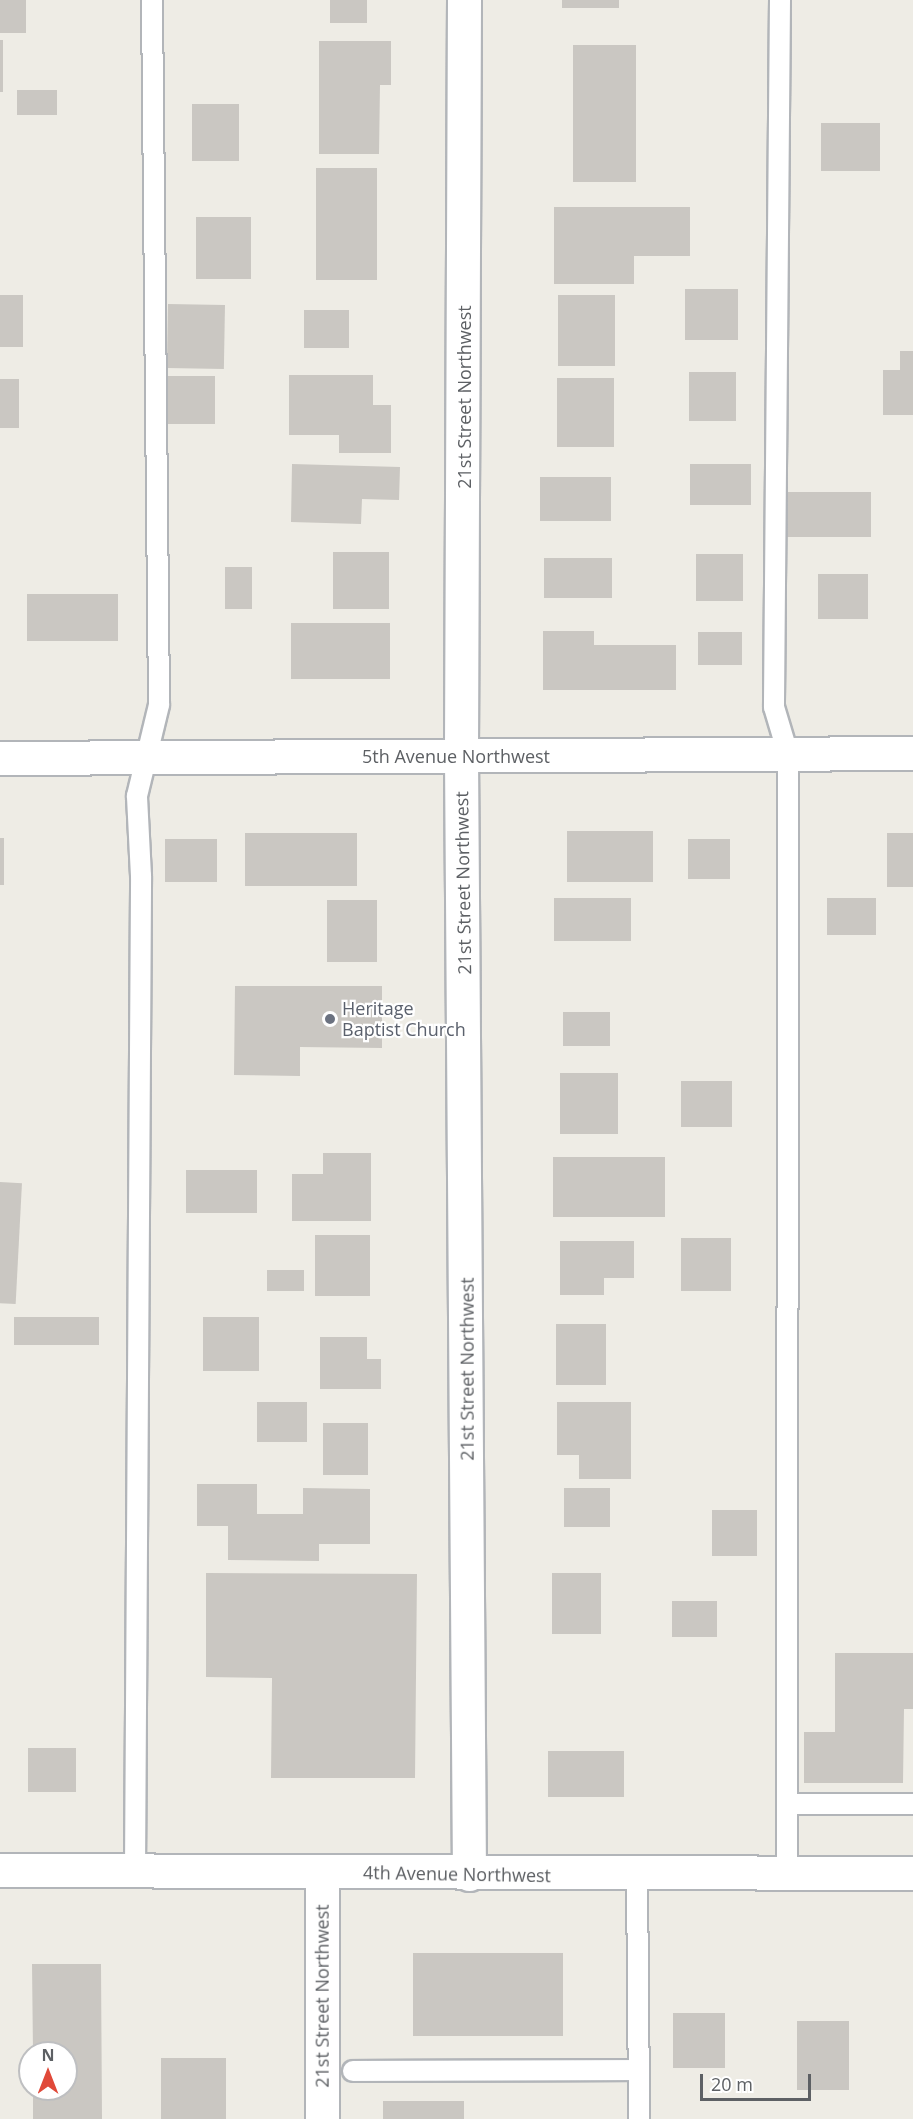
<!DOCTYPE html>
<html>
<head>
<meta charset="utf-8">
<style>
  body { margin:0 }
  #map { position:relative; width:913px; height:2119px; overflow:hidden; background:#eeece5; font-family:"Open Sans",sans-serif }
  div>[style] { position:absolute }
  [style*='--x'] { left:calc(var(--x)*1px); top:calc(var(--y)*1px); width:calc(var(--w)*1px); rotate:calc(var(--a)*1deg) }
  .building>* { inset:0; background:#cac7c2; transform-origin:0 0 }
  .roads { filter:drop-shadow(2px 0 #b2b5b9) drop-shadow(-2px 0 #b2b5b9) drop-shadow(0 2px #b2b5b9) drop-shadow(0 -2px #b2b5b9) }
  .lane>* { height:20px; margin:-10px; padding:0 10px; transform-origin:10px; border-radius:10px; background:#fff }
  .street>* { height:33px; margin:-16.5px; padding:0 16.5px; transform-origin:16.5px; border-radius:16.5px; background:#fff }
  .secondary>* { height:33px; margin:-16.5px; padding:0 16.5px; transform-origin:16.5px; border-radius:16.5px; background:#fff }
  .dots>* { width:16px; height:16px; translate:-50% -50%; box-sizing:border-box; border:3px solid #fff; border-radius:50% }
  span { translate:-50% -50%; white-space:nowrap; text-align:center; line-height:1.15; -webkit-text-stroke:4.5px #fff; paint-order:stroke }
  .street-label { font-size:18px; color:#5d6064 }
  .worship-label { font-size:18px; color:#5b616d }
  .left { translate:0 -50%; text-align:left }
  .north { position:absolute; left:18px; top:2041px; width:60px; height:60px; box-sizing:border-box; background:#fff; border:2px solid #bebfc1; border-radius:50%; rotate:0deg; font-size:16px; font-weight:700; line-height:24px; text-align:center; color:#5d6064 }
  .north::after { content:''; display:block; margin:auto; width:21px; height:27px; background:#e04939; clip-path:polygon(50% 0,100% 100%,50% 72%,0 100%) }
  .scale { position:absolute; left:700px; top:2074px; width:111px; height:27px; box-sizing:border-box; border:3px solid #5d6064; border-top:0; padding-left:8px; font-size:18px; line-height:21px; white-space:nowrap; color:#5d6064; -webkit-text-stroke:4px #fff; paint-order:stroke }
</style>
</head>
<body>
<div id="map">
  <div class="building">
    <i style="left:0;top:0;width:26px;height:33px"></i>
    <i style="left:330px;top:0;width:37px;height:23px"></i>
    <i style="left:562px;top:0;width:57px;height:8px"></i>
    <i style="left:0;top:40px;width:3px;height:52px"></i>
    <i style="clip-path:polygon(319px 41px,391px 41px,391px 85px,380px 85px,379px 154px,319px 154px)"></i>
    <i style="left:573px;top:45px;width:63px;height:137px"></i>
    <i style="left:17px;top:90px;width:40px;height:25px"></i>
    <i style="left:192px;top:104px;width:47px;height:57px"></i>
    <i style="left:821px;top:123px;width:59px;height:48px"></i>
    <i style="left:316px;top:168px;width:61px;height:112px"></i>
    <i style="clip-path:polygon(554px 207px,690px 207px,690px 256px,634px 256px,634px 284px,554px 284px)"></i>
    <i style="left:196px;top:217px;width:55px;height:62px"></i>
    <i style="left:685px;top:289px;width:53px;height:51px"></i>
    <i style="left:0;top:295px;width:23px;height:52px"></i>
    <i style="left:558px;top:295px;width:57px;height:71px"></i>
    <i style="left:168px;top:304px;width:57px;height:64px;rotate:1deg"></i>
    <i style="left:304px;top:310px;width:45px;height:38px"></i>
    <i style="clip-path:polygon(900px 351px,913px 351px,913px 415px,883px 415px,883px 370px,900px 370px)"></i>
    <i style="left:689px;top:372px;width:47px;height:49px"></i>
    <i style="clip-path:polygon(289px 375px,373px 375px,373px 405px,391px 405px,391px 453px,339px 453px,339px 435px,289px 435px)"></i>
    <i style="left:165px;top:376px;width:50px;height:48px"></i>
    <i style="left:557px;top:378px;width:57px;height:69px"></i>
    <i style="left:0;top:379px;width:19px;height:49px"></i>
    <i style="clip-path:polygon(292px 464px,400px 467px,399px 500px,362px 499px,361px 524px,291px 522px)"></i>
    <i style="left:690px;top:464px;width:61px;height:41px"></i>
    <i style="left:540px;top:477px;width:71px;height:44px"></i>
    <i style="left:786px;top:492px;width:85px;height:45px"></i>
    <i style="left:333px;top:552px;width:56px;height:57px"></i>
    <i style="left:696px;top:554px;width:47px;height:47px"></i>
    <i style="left:544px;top:558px;width:68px;height:40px"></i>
    <i style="left:225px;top:567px;width:27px;height:42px"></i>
    <i style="left:818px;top:574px;width:50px;height:45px"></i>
    <i style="left:27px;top:594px;width:91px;height:47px"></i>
    <i style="left:291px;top:623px;width:99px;height:56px"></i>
    <i style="clip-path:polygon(543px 631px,594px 631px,594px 645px,676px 645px,676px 690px,543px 690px)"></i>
    <i style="left:698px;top:632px;width:44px;height:33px"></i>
    <i style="left:567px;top:831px;width:86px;height:51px"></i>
    <i style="left:245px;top:833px;width:112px;height:53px"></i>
    <i style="left:887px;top:833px;width:26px;height:54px"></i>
    <i style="left:0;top:838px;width:4px;height:47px"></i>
    <i style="left:165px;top:839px;width:52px;height:43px"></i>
    <i style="left:688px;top:839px;width:42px;height:40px"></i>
    <i style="left:554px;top:898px;width:77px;height:43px"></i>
    <i style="left:827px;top:898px;width:49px;height:37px"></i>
    <i style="left:327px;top:900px;width:50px;height:62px"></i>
    <i style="clip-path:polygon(235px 986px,382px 986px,382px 1048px,300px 1047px,300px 1076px,234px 1075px)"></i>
    <i style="left:563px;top:1012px;width:47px;height:34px"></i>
    <i style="left:560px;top:1073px;width:58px;height:61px"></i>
    <i style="left:681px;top:1081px;width:51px;height:46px"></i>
    <i style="clip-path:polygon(323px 1153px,371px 1153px,371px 1221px,292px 1221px,292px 1174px,323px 1174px)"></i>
    <i style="left:553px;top:1157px;width:112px;height:60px"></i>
    <i style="left:186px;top:1170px;width:71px;height:43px"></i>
    <i style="left:0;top:1182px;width:22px;height:121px;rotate:3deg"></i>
    <i style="left:315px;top:1235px;width:55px;height:61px"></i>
    <i style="left:681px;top:1238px;width:50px;height:53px"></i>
    <i style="clip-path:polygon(560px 1241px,634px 1241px,634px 1278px,604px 1278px,604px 1295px,560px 1295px)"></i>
    <i style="left:267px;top:1270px;width:37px;height:21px"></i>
    <i style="left:14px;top:1317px;width:85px;height:28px"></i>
    <i style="left:203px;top:1317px;width:56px;height:54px"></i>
    <i style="left:556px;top:1324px;width:50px;height:61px"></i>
    <i style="clip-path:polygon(320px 1337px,367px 1337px,367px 1359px,381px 1359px,381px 1389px,320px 1389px)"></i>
    <i style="left:257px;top:1402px;width:50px;height:40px"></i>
    <i style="clip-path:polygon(557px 1402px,631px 1402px,631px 1479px,579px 1479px,579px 1455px,557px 1455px)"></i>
    <i style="left:323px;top:1423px;width:45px;height:52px"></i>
    <i style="clip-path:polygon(197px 1484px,257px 1484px,257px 1514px,303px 1514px,303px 1488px,370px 1489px,370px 1544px,319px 1544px,319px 1561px,228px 1560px,228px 1526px,197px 1526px)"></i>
    <i style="left:564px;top:1488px;width:46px;height:39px"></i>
    <i style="left:712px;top:1510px;width:45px;height:46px"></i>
    <i style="clip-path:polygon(206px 1573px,417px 1574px,415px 1778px,271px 1778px,272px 1678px,206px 1677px)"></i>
    <i style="left:552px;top:1573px;width:49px;height:61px"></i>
    <i style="left:672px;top:1601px;width:45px;height:36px"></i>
    <i style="clip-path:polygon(835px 1653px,913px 1653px,913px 1709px,904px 1709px,903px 1783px,804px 1783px,804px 1732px,835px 1732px)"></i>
    <i style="left:28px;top:1748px;width:48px;height:44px"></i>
    <i style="left:548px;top:1751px;width:76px;height:46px"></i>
    <i style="left:413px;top:1953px;width:150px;height:83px"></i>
    <i style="clip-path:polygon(32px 1964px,101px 1964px,102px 2119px,33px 2119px,33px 2089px,66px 2089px,66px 2053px,33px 2053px)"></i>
    <i style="left:673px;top:2013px;width:52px;height:55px"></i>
    <i style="left:797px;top:2021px;width:52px;height:69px"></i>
    <i style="left:161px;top:2058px;width:65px;height:61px"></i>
    <i style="left:383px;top:2101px;width:81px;height:18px"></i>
  </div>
  <div class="roads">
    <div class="lane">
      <i style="--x:780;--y:0;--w:707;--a:90.49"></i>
      <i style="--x:774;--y:707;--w:49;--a:73.4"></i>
      <i style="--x:788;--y:754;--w:1121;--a:90.05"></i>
      <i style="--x:787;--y:1804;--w:126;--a:0"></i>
      <i style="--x:135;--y:1871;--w:995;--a:-89.65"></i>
      <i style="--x:141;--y:876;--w:80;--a:-92.9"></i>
      <i style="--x:137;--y:796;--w:94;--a:-76.4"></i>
      <i style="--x:159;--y:705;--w:705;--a:-90.57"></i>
      <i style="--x:637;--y:1875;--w:244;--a:89.5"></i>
      <i style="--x:353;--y:2071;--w:286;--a:-0.2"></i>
    </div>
    <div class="street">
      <i style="--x:464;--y:0;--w:757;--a:90.23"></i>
      <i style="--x:461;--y:757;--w:1117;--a:89.59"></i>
      <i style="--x:0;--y:758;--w:913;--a:-0.31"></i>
      <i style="--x:322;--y:1872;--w:247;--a:90"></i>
    </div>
    <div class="secondary">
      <i style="--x:0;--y:1870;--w:913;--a:0.19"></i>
    </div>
  </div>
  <div class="dots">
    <i style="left:330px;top:1019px;background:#6b7280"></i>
  </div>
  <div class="street-label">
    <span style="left:464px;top:397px;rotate:-90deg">21st Street Northwest</span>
    <span style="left:456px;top:756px">5th Avenue Northwest</span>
    <span style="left:463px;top:883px;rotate:-91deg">21st Street Northwest</span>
    <span style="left:467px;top:1369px;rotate:-90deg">21st Street Northwest</span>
    <span style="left:457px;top:1874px;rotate:1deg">4th Avenue Northwest</span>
    <span style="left:322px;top:1996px;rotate:-90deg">21st Street Northwest</span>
  </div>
  <div class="worship-label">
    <span class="left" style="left:342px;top:1019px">Heritage<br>Baptist Church</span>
  </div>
  <div class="north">N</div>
  <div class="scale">20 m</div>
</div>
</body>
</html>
